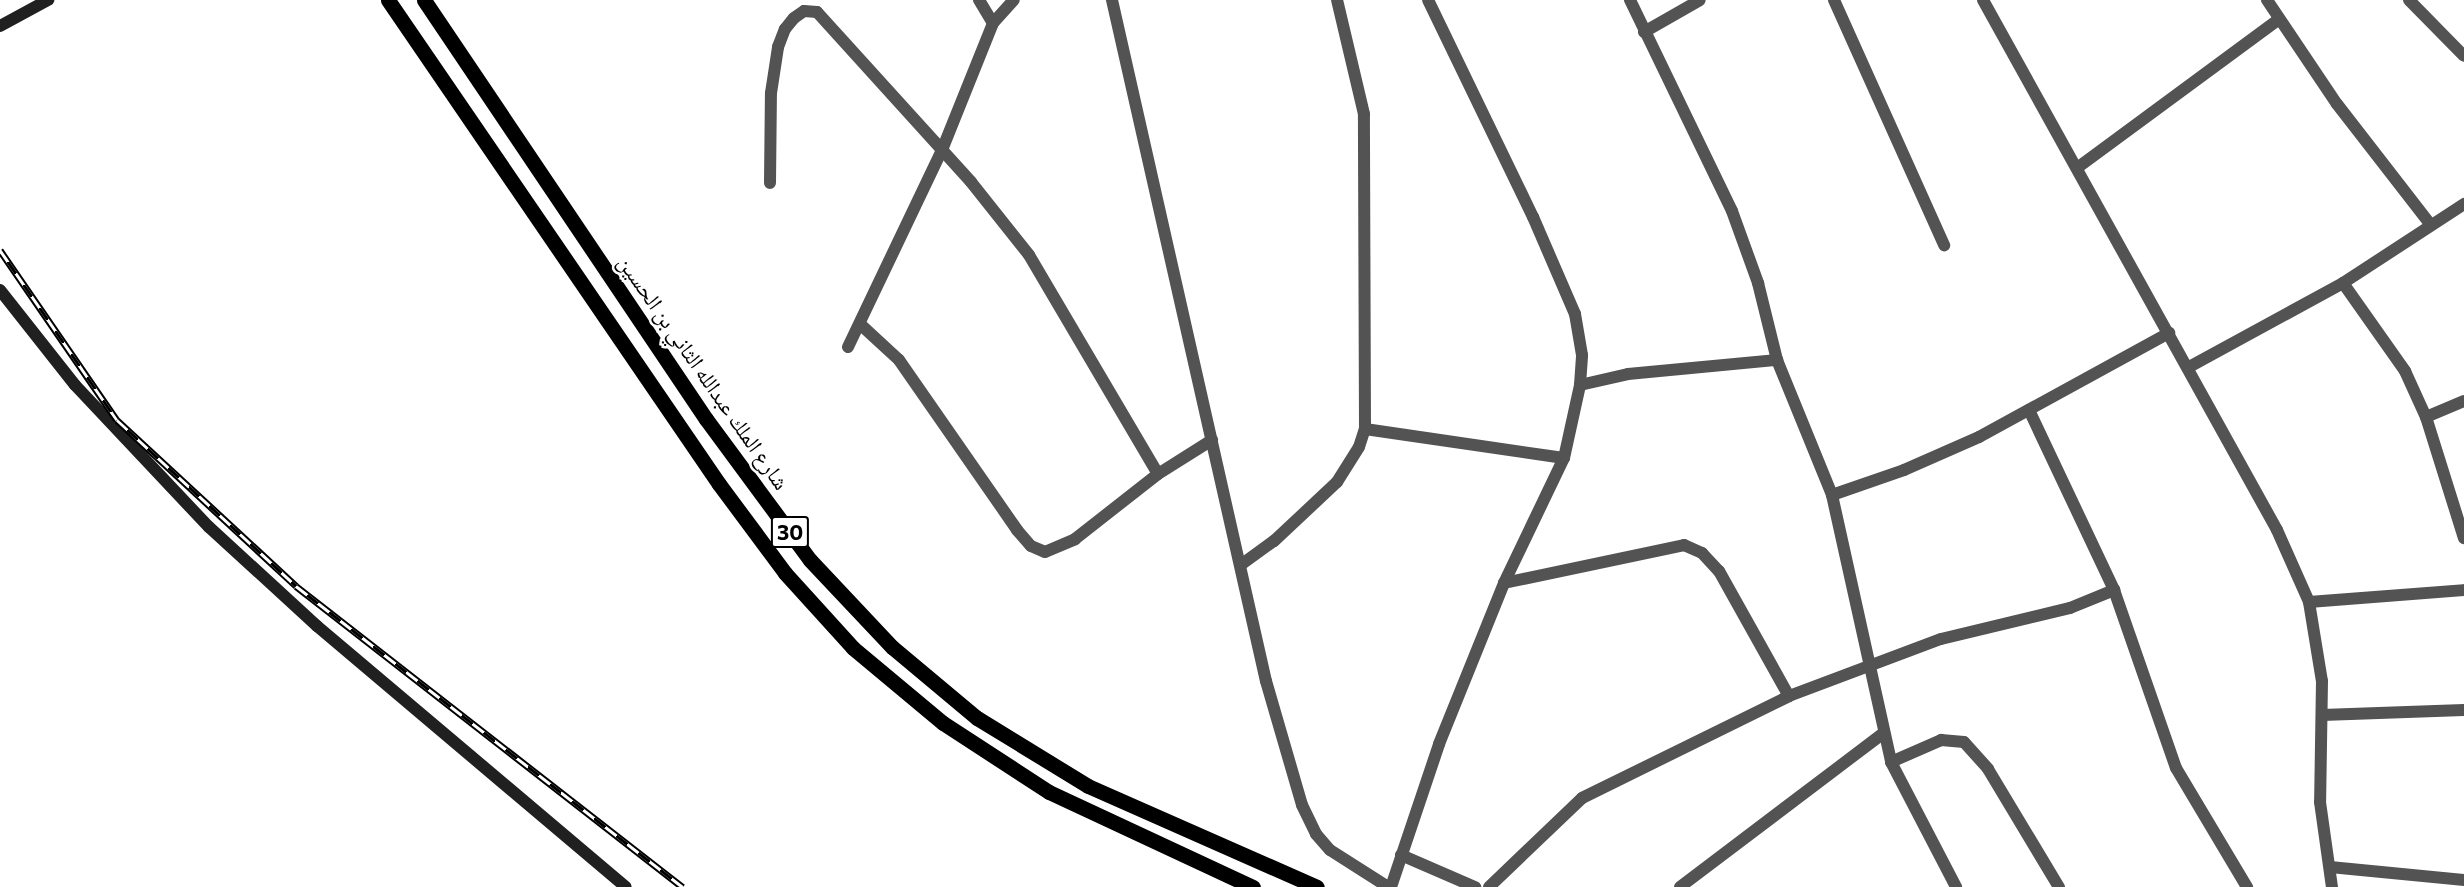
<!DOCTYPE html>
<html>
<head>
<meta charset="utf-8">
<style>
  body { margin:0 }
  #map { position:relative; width:2464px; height:887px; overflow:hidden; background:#fff; font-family:Commissioner,"Noto Naskh Arabic",sans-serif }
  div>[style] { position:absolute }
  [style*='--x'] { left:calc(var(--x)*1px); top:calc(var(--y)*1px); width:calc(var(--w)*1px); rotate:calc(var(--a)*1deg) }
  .street>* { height:12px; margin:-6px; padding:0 6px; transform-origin:6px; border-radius:6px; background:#535353 }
  .secondary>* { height:12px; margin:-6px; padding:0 6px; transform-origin:6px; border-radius:6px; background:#202020 }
  .primary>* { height:15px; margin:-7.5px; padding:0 7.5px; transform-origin:7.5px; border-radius:7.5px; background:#000 }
  .rail>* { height:7px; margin-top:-3.5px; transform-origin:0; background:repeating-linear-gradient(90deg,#fff 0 14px,#000 0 28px); box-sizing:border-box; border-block:2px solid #000 }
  span { translate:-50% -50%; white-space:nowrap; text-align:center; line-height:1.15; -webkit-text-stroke:5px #fff; paint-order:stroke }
  .shield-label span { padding:2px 4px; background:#fff; border:2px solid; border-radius:4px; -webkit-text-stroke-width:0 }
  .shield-label { font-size:21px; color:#000; font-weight:700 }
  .street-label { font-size:22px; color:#000 }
</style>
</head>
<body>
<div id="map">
  <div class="street">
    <i style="--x:979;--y:0;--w:27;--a:59"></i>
    <i style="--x:1112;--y:0;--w:698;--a:77.26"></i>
    <i style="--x:1266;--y:681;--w:129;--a:73.8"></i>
    <i style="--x:1302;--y:805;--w:32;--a:64"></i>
    <i style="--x:1316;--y:834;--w:21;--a:49"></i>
    <i style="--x:1330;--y:850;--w:69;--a:32.5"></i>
    <i style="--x:1630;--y:0;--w:234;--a:64.2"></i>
    <i style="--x:1732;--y:211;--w:77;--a:70.1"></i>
    <i style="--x:1758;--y:283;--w:79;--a:76.1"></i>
    <i style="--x:1777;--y:360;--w:146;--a:67.8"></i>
    <i style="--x:1832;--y:495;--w:273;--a:77.5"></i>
    <i style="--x:1891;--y:762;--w:141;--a:62.5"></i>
    <i style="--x:1834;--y:0;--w:269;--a:65.8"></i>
    <i style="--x:1983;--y:0;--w:606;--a:60.98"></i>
    <i style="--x:2277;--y:530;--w:79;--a:66"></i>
    <i style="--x:2309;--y:602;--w:80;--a:80.7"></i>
    <i style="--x:2322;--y:681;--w:121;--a:90.9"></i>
    <i style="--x:2320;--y:802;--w:86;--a:82"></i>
    <i style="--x:2267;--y:0;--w:125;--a:56.1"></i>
    <i style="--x:2337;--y:104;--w:152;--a:52.2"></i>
    <i style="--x:2409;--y:0;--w:78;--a:45.5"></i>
    <i style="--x:1644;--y:32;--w:64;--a:-29.7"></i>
    <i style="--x:2077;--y:168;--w:251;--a:-36.4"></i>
    <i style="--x:770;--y:183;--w:90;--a:-89.4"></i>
    <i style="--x:771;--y:93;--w:47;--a:-81.3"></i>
    <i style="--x:778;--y:47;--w:19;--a:-69"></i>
    <i style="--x:785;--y:29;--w:14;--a:-51"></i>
    <i style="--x:794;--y:18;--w:12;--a:-35"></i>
    <i style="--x:804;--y:11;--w:13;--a:4"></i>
    <i style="--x:817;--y:12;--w:229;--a:47.8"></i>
    <i style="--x:971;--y:182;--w:93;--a:51.5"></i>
    <i style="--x:1029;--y:255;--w:254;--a:59.5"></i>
    <i style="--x:2343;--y:283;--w:108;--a:54.8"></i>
    <i style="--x:2405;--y:371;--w:51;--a:65.5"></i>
    <i style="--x:2426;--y:417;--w:127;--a:72.6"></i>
    <i style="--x:860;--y:324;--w:53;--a:42.7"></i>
    <i style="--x:899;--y:360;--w:207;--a:55.2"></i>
    <i style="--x:1017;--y:530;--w:21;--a:49"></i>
    <i style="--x:1031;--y:546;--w:15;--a:23"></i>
    <i style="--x:1045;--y:552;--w:33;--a:-23"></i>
    <i style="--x:1075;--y:539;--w:105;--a:-38.1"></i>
    <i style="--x:1158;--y:474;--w:64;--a:-32.2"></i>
    <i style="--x:848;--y:347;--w:218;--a:-64.5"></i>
    <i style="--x:942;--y:150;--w:137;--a:-68.1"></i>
    <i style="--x:993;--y:23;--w:31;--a:-48"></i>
    <i style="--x:2189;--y:367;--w:175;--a:-28.6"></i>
    <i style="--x:2343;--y:283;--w:145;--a:-33.1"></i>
    <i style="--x:1580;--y:385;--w:49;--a:-12.9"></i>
    <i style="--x:1628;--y:374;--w:150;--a:-5.4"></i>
    <i style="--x:2029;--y:410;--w:199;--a:64.7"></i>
    <i style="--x:2114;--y:590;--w:188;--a:70.8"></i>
    <i style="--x:2176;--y:768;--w:139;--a:59.2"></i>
    <i style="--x:2426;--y:417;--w:41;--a:-22.8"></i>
    <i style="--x:1365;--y:429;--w:201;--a:8.3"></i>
    <i style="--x:1832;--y:495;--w:76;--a:-19.1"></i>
    <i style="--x:1904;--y:470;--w:82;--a:-23.7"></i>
    <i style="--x:1979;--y:437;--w:217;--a:-28.7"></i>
    <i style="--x:1242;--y:564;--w:39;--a:-36"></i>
    <i style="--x:1274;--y:541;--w:86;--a:-43.1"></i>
    <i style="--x:1337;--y:482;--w:41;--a:-57.8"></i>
    <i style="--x:1359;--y:447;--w:19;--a:-72"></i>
    <i style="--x:1365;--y:429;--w:315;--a:-90.2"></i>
    <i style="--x:1364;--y:114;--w:117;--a:-103.3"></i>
    <i style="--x:1504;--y:583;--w:184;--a:-11.9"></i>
    <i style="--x:1684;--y:545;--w:20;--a:24"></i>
    <i style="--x:1702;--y:553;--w:25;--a:47"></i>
    <i style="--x:1719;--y:571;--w:143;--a:60.8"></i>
    <i style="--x:2309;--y:602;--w:155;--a:-4.4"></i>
    <i style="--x:2322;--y:715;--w:142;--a:-2"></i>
    <i style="--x:1891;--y:762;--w:55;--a:-23.7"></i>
    <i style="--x:1941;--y:740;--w:23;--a:5"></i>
    <i style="--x:1964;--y:742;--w:36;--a:48"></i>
    <i style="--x:1988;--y:769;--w:138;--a:59"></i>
    <i style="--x:1401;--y:855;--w:81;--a:23.4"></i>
    <i style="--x:2330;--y:867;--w:135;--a:5.5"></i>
    <i style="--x:1391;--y:887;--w:151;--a:-71.4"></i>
    <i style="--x:1439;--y:744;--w:174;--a:-68"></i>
    <i style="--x:1504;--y:583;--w:139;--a:-64.4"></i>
    <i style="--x:1564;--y:458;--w:75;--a:-77.6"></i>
    <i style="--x:1580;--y:385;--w:30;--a:-86"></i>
    <i style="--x:1582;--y:355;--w:42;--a:-99.7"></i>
    <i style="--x:1575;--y:314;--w:106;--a:-113.4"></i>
    <i style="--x:1533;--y:217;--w:241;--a:-115.8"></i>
    <i style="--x:1489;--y:887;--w:129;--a:-43.7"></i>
    <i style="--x:1582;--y:798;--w:231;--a:-26.2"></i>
    <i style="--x:1789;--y:696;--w:162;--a:-20.6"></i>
    <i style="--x:1941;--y:639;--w:133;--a:-13.5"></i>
    <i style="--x:2070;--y:608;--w:48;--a:-22.2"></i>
    <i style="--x:1680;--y:887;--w:253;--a:-37.1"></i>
  </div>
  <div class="secondary">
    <i style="--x:0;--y:26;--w:55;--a:-28.4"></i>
    <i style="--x:0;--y:290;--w:121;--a:51.7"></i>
    <i style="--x:75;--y:385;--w:195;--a:46.7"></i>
    <i style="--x:209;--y:527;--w:147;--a:42.5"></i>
    <i style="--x:317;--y:626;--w:404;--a:40.2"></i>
  </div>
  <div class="primary">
    <i style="--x:388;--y:0;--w:586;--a:55.63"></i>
    <i style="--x:719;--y:484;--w:111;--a:53.4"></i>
    <i style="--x:785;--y:573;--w:101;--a:47.8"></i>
    <i style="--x:853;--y:648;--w:117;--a:39.8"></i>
    <i style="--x:943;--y:723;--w:126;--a:33.1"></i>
    <i style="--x:1049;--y:792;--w:225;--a:25"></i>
    <i style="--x:424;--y:0;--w:505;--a:56.06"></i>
    <i style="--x:706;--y:419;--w:175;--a:53.6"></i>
    <i style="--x:810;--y:560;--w:120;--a:46.7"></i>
    <i style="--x:892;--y:647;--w:111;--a:39.9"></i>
    <i style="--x:977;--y:718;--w:130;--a:31.5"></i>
    <i style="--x:1088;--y:786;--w:250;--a:23.8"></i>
  </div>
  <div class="rail">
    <i style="--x:0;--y:250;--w:206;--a:55.5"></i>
    <i style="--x:117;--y:420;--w:244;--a:42.8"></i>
    <i style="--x:296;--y:586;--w:490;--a:37.9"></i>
  </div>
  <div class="shield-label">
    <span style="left:790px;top:532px">30</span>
  </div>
  <div class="street-label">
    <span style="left:704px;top:372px;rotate:55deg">شارع الملك عبدالله الثاني بن الحسين</span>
  </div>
</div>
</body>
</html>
